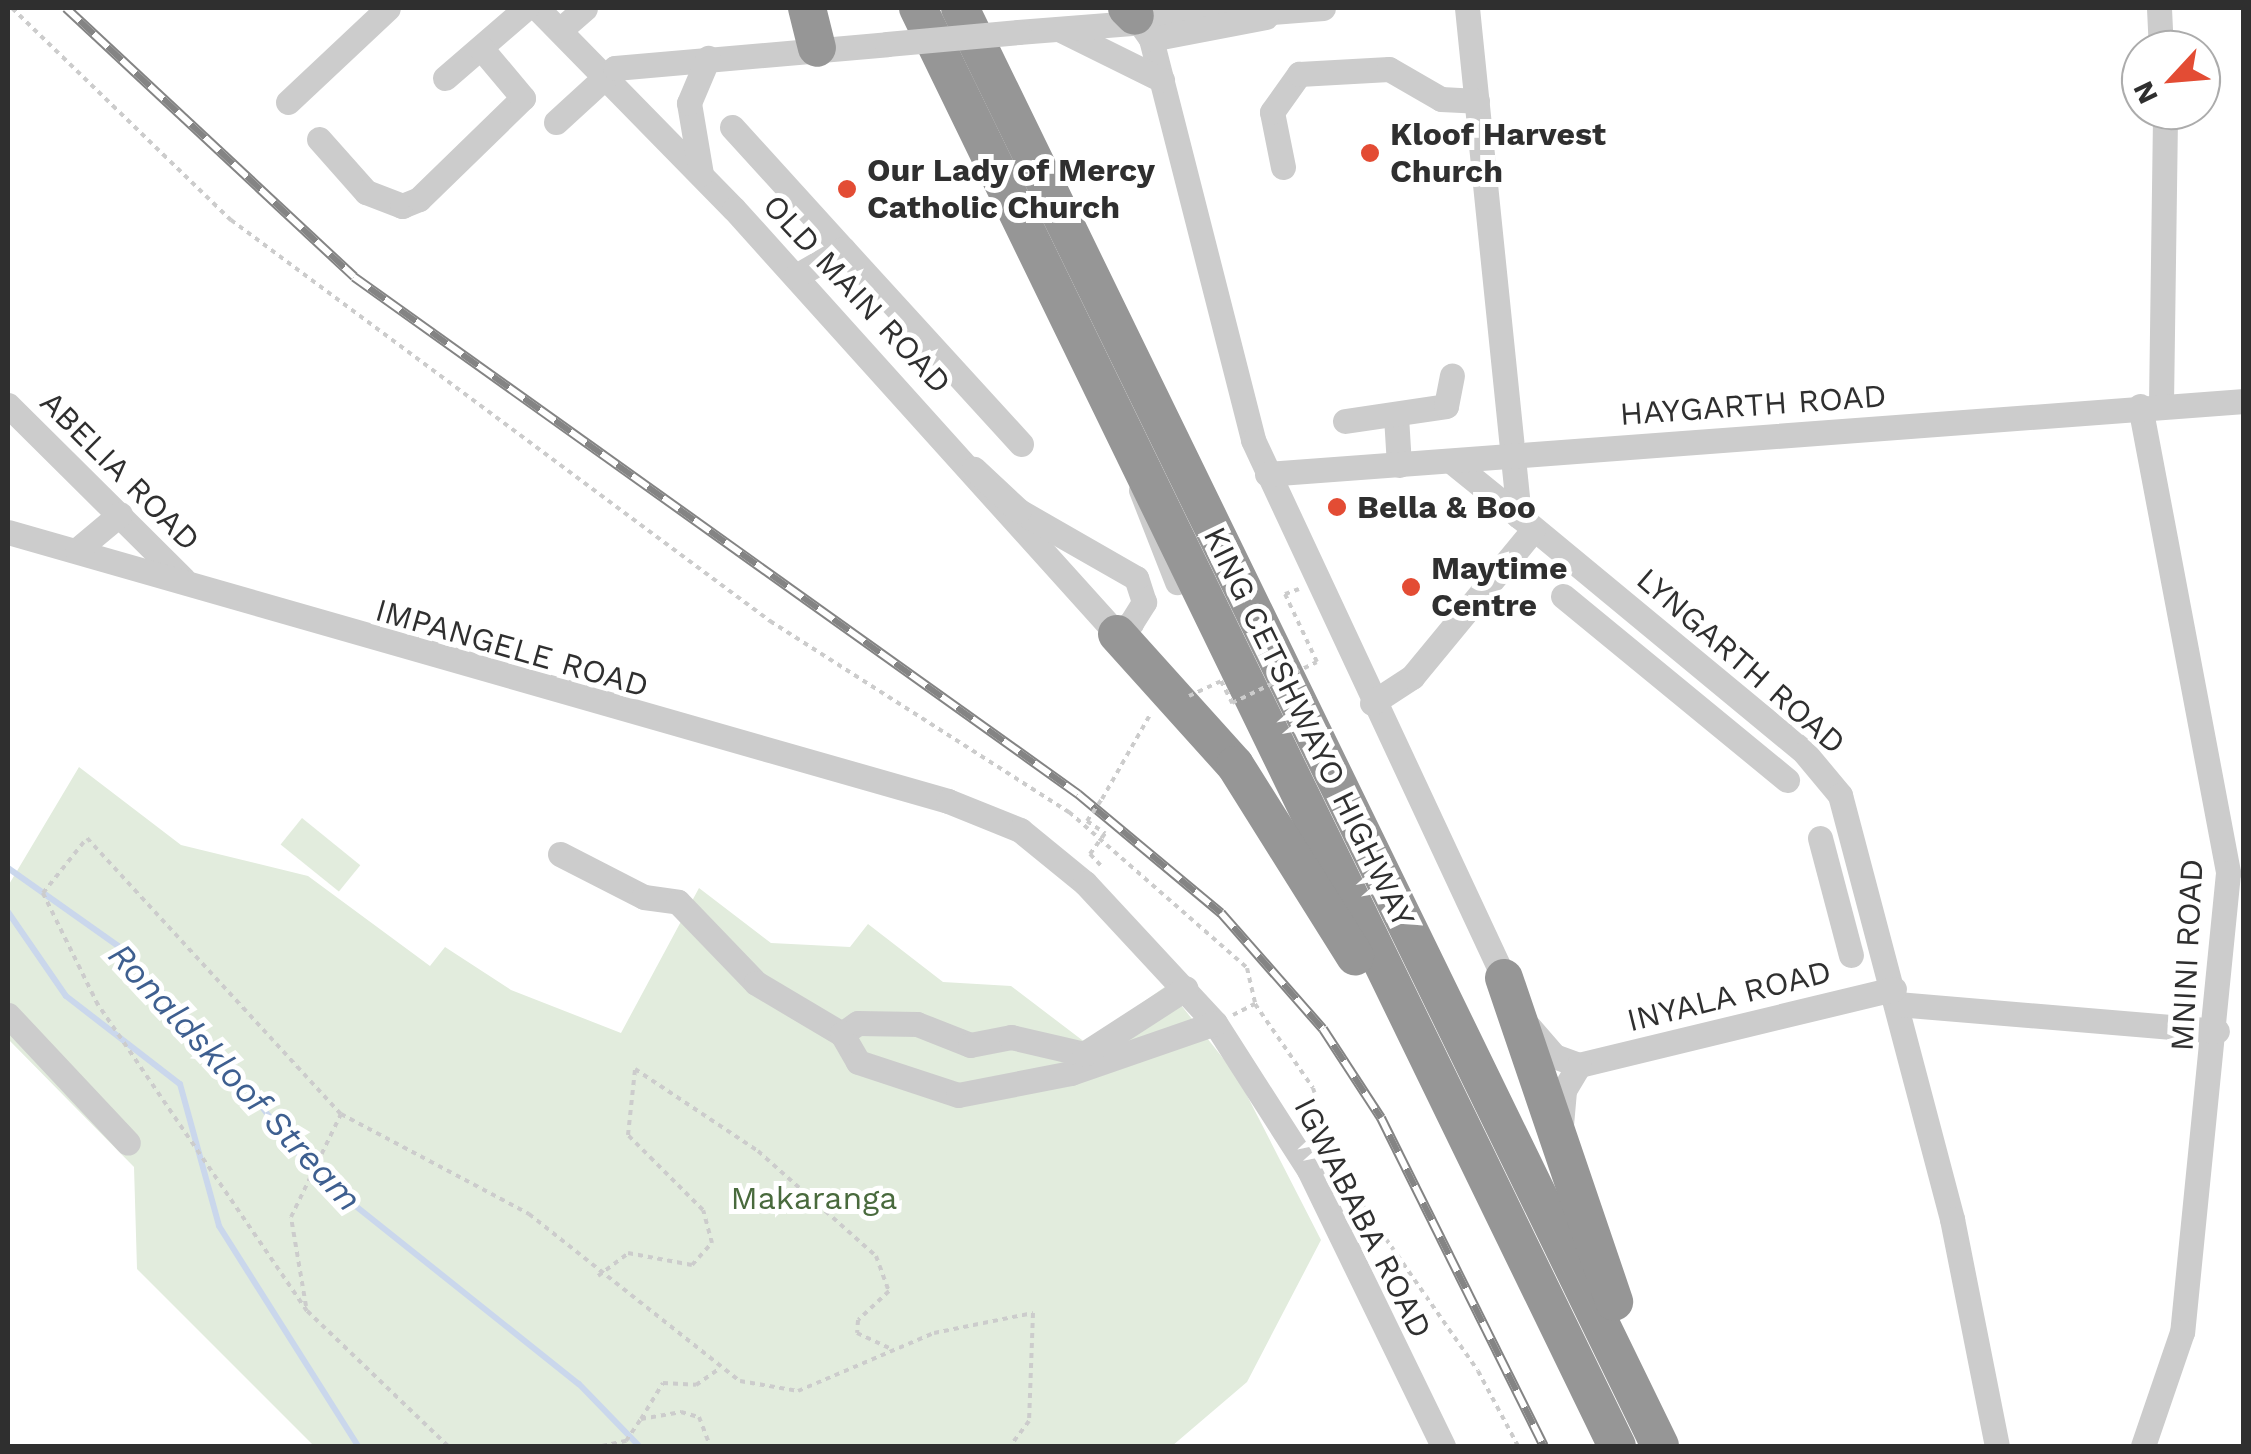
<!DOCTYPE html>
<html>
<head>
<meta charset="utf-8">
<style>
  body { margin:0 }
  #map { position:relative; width:2251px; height:1454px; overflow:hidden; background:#fff; font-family:"Work Sans",sans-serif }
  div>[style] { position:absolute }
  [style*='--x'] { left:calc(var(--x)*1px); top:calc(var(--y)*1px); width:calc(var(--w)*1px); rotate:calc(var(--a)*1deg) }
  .green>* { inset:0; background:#e2ecdd; transform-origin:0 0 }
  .stream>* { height:6px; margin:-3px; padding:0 3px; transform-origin:3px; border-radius:3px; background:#cad7ec }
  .path>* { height:4px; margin-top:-2px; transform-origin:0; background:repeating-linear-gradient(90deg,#ccc 0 5px,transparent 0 10px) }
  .minor>* { height:25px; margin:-12.5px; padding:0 12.5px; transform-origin:12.5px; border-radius:12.5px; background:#ccc }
  .highway>* { height:38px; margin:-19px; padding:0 19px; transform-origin:19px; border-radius:19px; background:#969696 }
  .rail>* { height:10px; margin-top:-5px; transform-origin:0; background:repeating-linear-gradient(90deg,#fff 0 19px,#848484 0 38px); box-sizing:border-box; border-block:2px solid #848484 }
  .path-bridge>* { height:4px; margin-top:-2px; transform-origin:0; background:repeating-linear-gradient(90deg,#ccc 0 5px,transparent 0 10px) }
  .minor-bridge>* { height:25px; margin:-12.5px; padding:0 12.5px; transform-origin:12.5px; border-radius:12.5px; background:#ccc }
  .dots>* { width:28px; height:28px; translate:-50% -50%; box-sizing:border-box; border:5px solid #fff; border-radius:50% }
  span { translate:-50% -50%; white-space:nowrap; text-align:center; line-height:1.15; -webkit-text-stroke:10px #fff; paint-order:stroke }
  .poi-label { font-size:32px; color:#2f2f2f; font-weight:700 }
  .left { translate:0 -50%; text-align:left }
  .street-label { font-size:32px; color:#2f2f2f }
  .park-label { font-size:32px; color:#496a3d }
  .water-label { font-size:35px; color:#3e5f90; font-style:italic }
  .frame { position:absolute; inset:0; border:10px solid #2f2f2f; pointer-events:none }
  .north { position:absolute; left:2121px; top:30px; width:100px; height:100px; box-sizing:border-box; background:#fff; border:2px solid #acacac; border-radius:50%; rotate:244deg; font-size:28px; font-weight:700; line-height:40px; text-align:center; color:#2f2f2f }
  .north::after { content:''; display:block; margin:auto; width:35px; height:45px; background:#e34c34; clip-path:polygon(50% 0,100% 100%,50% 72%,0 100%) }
</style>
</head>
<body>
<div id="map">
  <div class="green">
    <i style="clip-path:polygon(79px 767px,181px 845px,308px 876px,430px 966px,445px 947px,511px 990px,621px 1033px,699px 888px,771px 943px,850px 947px,868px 924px,943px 982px,1011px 986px,1086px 1043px,1166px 986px,1237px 1076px,1321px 1240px,1247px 1382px,1172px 1446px,314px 1446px,137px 1269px,134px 1167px,8px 1039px,8px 886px)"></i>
    <i style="left:302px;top:818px;width:75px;height:34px;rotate:39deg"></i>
  </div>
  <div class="stream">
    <i style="--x:8;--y:868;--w:135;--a:35.3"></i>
    <i style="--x:118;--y:946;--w:144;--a:46.4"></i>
    <i style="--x:217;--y:1050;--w:155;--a:51.8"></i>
    <i style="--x:313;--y:1172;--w:340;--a:38.6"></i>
    <i style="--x:579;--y:1384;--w:86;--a:45.9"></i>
    <i style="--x:8;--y:912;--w:102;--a:55.4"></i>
    <i style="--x:66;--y:996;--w:144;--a:37.7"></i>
    <i style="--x:180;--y:1084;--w:147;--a:74.6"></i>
    <i style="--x:219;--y:1226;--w:260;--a:57.7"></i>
  </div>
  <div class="path">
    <i style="--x:12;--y:8;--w:305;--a:44.1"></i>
    <i style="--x:231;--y:220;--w:672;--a:36.65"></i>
    <i style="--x:770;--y:621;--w:355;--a:32.6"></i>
    <i style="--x:1069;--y:812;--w:237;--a:41.2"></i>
    <i style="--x:1247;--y:968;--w:37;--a:77"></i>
    <i style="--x:1255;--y:1004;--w:102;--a:55.4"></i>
    <i style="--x:1313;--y:1088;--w:89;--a:72.4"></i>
    <i style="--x:1340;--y:1173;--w:241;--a:55.1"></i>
    <i style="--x:1478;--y:1371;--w:85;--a:61.9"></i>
    <i style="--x:1299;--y:589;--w:15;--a:160"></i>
    <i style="--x:1285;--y:594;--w:75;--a:64.8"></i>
    <i style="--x:1102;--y:799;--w:99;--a:-60.3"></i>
    <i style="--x:1087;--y:821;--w:22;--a:34"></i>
    <i style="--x:1090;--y:854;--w:16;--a:47"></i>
    <i style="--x:1233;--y:1015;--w:25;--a:-27"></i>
    <i style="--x:598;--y:1276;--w:38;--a:-37"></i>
    <i style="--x:628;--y:1253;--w:65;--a:10.6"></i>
    <i style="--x:692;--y:1265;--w:30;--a:-48"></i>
    <i style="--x:712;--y:1243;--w:34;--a:-105"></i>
    <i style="--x:703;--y:1210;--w:106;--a:-135"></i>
    <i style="--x:628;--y:1135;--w:66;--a:-83.9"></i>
    <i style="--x:635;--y:1069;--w:148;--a:33.7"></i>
    <i style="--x:758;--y:1151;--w:158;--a:41.7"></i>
    <i style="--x:876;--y:1256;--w:37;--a:70"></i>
    <i style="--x:889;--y:1291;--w:42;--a:136.9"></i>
    <i style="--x:858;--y:1320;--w:13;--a:94"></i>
    <i style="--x:857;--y:1333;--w:40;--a:25"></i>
    <i style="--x:306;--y:1306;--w:90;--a:-99.6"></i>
    <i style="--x:291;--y:1217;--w:114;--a:-64.1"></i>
    <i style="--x:641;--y:1419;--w:42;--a:-58.6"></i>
    <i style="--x:663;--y:1383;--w:33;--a:3"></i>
    <i style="--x:696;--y:1385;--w:28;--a:-35"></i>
    <i style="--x:448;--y:1446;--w:195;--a:-136.2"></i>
    <i style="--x:307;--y:1311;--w:371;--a:-124.3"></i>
    <i style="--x:98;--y:1005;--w:125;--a:-116.2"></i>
    <i style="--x:43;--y:893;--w:70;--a:-51.3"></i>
    <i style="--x:87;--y:838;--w:375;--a:47.4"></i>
    <i style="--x:341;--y:1114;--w:213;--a:28"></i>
    <i style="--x:529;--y:1214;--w:269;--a:38.4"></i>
    <i style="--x:740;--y:1381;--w:59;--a:9.8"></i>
    <i style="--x:798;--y:1391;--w:148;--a:-23.1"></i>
    <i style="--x:934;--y:1333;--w:101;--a:-11.4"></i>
    <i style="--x:1033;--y:1313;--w:108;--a:92.1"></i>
    <i style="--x:1029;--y:1421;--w:31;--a:127"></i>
    <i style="--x:564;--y:1446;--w:34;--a:0"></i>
    <i style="--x:602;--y:1446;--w:25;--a:-12"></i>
    <i style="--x:626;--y:1441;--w:27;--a:-56"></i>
    <i style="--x:641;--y:1419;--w:41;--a:-9.9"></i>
    <i style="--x:681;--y:1412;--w:19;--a:16"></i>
    <i style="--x:699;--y:1417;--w:31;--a:69"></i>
  </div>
  <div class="minor">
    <i style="--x:537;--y:8;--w:281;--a:45.6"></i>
    <i style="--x:734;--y:209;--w:572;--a:47.98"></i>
    <i style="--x:1117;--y:634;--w:18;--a:-38"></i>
    <i style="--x:1131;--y:623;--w:25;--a:-58"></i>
    <i style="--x:1144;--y:602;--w:25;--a:-108"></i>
    <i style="--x:1136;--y:578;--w:135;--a:-150.2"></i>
    <i style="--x:1019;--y:511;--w:62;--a:-137"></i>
    <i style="--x:1467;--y:8;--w:511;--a:84.16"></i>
    <i style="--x:1519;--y:516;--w:371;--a:39.6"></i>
    <i style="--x:1805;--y:753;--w:55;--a:50.2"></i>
    <i style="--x:1840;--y:795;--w:439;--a:75.2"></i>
    <i style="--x:1952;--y:1219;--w:231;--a:78.8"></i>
    <i style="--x:2159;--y:8;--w:42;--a:87.3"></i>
    <i style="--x:1135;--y:16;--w:28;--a:55"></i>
    <i style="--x:1151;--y:39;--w:414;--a:75.7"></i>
    <i style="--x:1253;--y:440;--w:608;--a:64.99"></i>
    <i style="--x:1059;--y:29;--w:115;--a:26.3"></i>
    <i style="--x:560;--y:30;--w:33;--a:-41"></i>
    <i style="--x:1018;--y:32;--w:306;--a:-4.5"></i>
    <i style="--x:1151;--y:39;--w:117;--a:-10.8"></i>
    <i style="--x:445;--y:78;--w:107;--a:-40.8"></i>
    <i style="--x:288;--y:102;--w:137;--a:-43.2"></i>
    <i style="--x:556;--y:122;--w:80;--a:-42.5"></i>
    <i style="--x:615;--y:68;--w:273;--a:-5"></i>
    <i style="--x:732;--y:127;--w:165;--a:47.7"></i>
    <i style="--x:319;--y:139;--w:71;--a:48.4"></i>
    <i style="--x:366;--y:192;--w:39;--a:21"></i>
    <i style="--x:402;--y:206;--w:18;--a:-22"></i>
    <i style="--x:419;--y:199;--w:145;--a:-44.2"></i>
    <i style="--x:523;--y:98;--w:65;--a:-130"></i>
    <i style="--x:1283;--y:167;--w:56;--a:-101.3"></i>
    <i style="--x:1272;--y:112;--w:47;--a:-54.6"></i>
    <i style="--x:1299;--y:74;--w:90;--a:-3.2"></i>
    <i style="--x:1389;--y:69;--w:60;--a:30"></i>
    <i style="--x:1441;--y:99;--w:36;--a:3"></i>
    <i style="--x:701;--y:174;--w:72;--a:-99.6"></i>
    <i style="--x:689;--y:103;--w:49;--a:-67.1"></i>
    <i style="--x:796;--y:276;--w:54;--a:-29.9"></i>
    <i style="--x:843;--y:249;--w:264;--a:47.6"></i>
    <i style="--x:2161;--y:404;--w:294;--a:-89.2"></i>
    <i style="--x:8;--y:405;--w:247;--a:44.8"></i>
    <i style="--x:2140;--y:406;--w:475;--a:79.3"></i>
    <i style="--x:2228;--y:873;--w:461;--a:95.7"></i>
    <i style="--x:2182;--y:1332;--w:120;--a:108.9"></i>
    <i style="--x:1396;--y:416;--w:49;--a:86.5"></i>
    <i style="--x:1345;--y:421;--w:102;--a:-8.4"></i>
    <i style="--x:1446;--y:406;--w:31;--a:-79"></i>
    <i style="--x:1451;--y:461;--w:87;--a:39"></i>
    <i style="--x:1267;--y:474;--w:980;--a:-4.27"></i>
    <i style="--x:1141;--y:490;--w:99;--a:68.6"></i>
    <i style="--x:8;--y:532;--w:978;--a:15.97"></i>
    <i style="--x:948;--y:801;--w:78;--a:21.9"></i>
    <i style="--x:1020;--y:830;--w:84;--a:39.2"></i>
    <i style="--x:1085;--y:883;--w:191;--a:47.1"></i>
    <i style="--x:1215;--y:1023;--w:174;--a:57.4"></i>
    <i style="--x:1309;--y:1170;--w:307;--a:64.1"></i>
    <i style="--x:77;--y:550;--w:56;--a:-39.9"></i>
    <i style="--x:1563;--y:596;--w:290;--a:39.4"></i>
    <i style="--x:1372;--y:703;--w:48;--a:-33"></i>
    <i style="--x:1412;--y:677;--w:190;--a:-50.5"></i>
    <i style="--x:1820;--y:838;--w:121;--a:75.2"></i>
    <i style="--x:560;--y:854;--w:94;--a:27.1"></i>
    <i style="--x:644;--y:897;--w:34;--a:8"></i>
    <i style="--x:678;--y:902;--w:112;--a:46.1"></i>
    <i style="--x:756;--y:983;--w:100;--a:30.7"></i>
    <i style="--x:1897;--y:1004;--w:321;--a:4.8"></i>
    <i style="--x:8;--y:1015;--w:175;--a:46.8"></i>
    <i style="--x:1529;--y:1027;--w:38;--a:49"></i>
    <i style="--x:1554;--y:1056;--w:27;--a:20"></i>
    <i style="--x:1579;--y:1065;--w:324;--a:-13.6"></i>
    <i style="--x:842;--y:1034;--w:32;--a:60"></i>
    <i style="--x:858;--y:1062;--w:105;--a:18.3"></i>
    <i style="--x:958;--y:1095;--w:115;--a:-11"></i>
    <i style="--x:1071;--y:1073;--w:152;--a:-19.1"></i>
    <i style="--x:842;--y:1034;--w:19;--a:-35"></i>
    <i style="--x:858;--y:1023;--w:59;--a:1"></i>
    <i style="--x:917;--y:1024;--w:57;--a:21.6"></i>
    <i style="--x:970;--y:1045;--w:42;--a:-11"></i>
    <i style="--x:1011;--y:1037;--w:75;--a:13.1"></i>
    <i style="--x:1084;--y:1054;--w:121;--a:-32.9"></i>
    <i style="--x:1561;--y:1125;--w:35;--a:-85"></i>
    <i style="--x:1564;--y:1090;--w:29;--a:-59"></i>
  </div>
  <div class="highway">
    <i style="--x:807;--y:8;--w:41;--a:76"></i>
    <i style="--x:918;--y:8;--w:1599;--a:64.08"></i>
    <i style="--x:960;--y:8;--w:1599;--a:64.04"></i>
    <i style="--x:1127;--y:8;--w:11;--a:45"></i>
    <i style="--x:1117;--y:634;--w:176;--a:48"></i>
    <i style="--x:1235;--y:765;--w:226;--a:57.9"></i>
    <i style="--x:1504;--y:978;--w:342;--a:71.2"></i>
  </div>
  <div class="rail">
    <i style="--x:66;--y:8;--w:394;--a:43"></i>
    <i style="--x:354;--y:277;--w:890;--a:35.53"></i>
    <i style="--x:1078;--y:794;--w:186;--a:39.8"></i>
    <i style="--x:1221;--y:913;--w:154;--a:48.7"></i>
    <i style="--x:1323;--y:1029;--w:106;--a:56.9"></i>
    <i style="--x:1381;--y:1118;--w:366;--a:63.6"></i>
  </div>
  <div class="path-bridge">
    <i style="--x:1189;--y:696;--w:35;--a:-25"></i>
    <i style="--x:1221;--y:681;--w:25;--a:63"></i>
    <i style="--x:1232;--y:703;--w:94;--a:-25.8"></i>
    <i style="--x:1087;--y:821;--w:27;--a:-56"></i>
    <i style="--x:1090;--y:854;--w:26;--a:-54"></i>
  </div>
  <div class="minor-bridge">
    <i style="--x:887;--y:44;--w:132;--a:-5.2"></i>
  </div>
  <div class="dots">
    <i style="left:1370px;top:153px;background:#e34c34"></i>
    <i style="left:847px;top:189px;background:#e34c34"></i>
    <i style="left:1337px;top:507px;background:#e34c34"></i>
    <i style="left:1411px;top:587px;background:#e34c34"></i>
  </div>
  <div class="poi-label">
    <span class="left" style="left:1390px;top:153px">Kloof Harvest<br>Church</span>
    <span class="left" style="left:867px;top:189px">Our Lady of Mercy<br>Catholic Church</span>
    <span class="left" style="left:1357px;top:507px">Bella &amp; Boo</span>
    <span class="left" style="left:1431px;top:587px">Maytime<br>Centre</span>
  </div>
  <div class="street-label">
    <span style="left:857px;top:294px;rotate:47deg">OLD MAIN ROAD</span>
    <span style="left:1753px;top:405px;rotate:-4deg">HAYGARTH ROAD</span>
    <span style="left:120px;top:471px;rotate:45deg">ABELIA ROAD</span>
    <span style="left:512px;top:648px;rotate:16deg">IMPANGELE ROAD</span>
    <span style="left:1741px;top:661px;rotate:41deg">LYNGARTH ROAD</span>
    <span style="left:1309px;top:727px;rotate:64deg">KING CETSHWAYO HIGHWAY</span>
    <span style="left:2187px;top:955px;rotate:-87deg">MNINI ROAD</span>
    <span style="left:1729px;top:996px;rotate:-14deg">INYALA ROAD</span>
    <span style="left:1363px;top:1218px;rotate:63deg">IGWABABA ROAD</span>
  </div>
  <div class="park-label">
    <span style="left:814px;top:1198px">Makaranga</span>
  </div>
  <div class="water-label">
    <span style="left:235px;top:1077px;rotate:47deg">Ronaldskloof Stream</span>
  </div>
  <div class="frame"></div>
  <div class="north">N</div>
</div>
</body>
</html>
